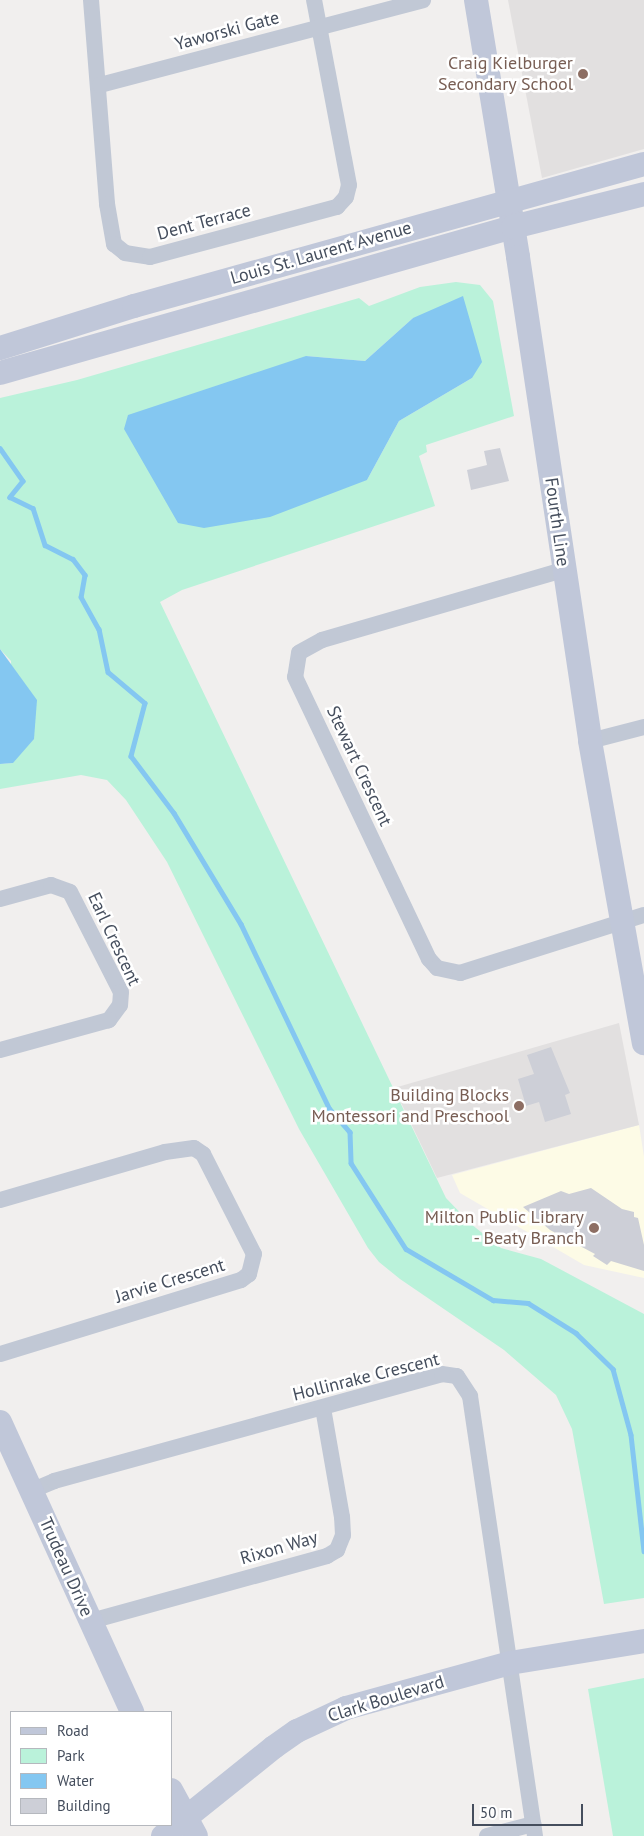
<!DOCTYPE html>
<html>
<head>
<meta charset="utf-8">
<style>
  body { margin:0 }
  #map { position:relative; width:644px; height:1836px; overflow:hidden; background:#f1efee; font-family:"PT Sans",sans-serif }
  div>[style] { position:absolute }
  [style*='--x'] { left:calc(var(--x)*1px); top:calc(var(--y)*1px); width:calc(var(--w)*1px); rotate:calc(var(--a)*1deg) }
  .commercial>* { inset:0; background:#fdfbe6 }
  .education>* { inset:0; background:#e2e0e0 }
  .green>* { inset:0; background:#baf2da }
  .water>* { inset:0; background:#84c7f1 }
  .stream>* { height:4.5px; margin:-2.25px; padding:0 2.25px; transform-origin:2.25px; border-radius:2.25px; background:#84c7f1 }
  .building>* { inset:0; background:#cdcfd7 }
  .street>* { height:16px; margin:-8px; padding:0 8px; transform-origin:8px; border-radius:8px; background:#c1c8d5 }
  .secondary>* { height:24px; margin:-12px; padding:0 12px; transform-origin:12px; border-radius:12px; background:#c0c7d9 }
  .dots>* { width:14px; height:14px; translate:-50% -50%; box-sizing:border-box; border:2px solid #fff; border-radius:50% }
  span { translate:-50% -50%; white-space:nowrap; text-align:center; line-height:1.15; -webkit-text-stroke:5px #fff; paint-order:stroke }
  .street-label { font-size:18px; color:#454e5d }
  .education-label { font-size:18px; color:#785e54 }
  .right { translate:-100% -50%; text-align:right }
  .legend { position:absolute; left:10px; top:1711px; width:162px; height:115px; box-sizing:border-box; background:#fff; border:1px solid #b5b8be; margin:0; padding:6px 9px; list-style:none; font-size:15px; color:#454e5d }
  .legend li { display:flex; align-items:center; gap:10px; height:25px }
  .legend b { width:25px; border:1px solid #b5b8be }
  .scale { position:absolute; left:472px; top:1804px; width:111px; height:22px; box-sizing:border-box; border:2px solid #454e5d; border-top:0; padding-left:6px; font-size:15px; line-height:18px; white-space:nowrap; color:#454e5d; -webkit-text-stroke:4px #fff; paint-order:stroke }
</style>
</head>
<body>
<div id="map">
  <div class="commercial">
    <i style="clip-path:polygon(639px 1125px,644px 1157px,644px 1278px,584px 1265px,460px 1193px,452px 1175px)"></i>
  </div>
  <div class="education">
    <i style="clip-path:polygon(508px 0,644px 0,644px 149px,542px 178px)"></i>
    <i style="clip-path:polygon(619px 1023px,639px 1125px,437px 1178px,394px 1088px)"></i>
  </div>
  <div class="green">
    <i style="clip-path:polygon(evenodd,456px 282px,480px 285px,493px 301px,514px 416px,426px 445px,427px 452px,419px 456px,435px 506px,182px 590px,160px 602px,446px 1198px,471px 1224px,501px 1248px,541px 1259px,644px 1314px,644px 1598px,604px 1604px,572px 1429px,556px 1395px,504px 1350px,400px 1279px,379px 1262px,368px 1248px,299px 1129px,167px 862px,126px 800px,107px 780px,81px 775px,0 789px,0 764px,13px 763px,11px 661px,0 649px,0 398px,77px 380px,359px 298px,369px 306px,420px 287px,456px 282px,413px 318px,472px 378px,399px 421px,367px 480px,306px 356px,365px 361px,413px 318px)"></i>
    <i style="clip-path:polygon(644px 1678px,644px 1836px,613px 1836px,588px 1689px)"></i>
  </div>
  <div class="water">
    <i style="clip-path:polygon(463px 296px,482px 362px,472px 378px,399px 421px,367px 480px,270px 517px,204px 528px,178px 523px,124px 429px,128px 415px,306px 356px,365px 361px,413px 318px)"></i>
    <i style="clip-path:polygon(0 649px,37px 700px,34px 739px,13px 763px,0 764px)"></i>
  </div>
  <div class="stream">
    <i style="--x:0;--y:448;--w:40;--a:55.1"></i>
    <i style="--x:23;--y:481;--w:21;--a:129"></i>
    <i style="--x:10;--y:497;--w:25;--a:26"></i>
    <i style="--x:33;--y:508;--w:39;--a:72"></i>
    <i style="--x:45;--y:545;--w:31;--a:27"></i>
    <i style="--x:73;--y:559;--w:20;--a:53"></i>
    <i style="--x:85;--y:575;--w:22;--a:100"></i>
    <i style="--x:81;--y:597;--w:37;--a:61"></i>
    <i style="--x:99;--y:629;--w:44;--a:78.2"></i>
    <i style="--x:108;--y:672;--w:48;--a:40"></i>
    <i style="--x:145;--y:703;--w:55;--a:104.8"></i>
    <i style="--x:131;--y:756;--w:71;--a:53"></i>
    <i style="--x:174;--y:813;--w:130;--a:58.9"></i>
    <i style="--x:241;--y:924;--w:204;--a:64.4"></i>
    <i style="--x:329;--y:1108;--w:32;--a:49"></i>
    <i style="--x:350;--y:1132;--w:31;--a:88"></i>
    <i style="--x:351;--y:1163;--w:102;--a:57.4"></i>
    <i style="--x:406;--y:1249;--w:101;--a:30.4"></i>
    <i style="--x:493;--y:1300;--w:35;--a:5"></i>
    <i style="--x:528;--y:1303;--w:57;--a:32"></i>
    <i style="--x:576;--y:1333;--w:52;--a:44.2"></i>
    <i style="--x:613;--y:1369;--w:68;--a:74.7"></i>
    <i style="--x:631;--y:1435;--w:117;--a:83.6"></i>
  </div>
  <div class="building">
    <i style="clip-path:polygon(500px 448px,509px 481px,471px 490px,467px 470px,487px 465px,484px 451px)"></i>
    <i style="clip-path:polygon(551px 1047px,570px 1093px,565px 1095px,571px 1114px,545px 1122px,539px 1102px,526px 1106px,518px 1079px,534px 1074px,527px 1055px)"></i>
    <i style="clip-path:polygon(591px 1188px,622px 1209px,634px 1212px,634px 1217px,638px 1218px,644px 1245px,644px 1271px,611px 1261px,607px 1265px,593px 1256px,595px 1254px,550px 1230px,523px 1207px,561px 1191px,569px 1194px)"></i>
  </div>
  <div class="street">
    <i style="--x:91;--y:0;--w:205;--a:85.5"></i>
    <i style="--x:107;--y:204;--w:41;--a:80.1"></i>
    <i style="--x:114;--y:244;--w:14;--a:39"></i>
    <i style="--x:125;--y:253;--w:25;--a:9"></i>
    <i style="--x:150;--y:257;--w:194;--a:-15"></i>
    <i style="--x:337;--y:207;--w:13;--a:-48"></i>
    <i style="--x:346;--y:197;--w:12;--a:-76"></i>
    <i style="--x:349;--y:185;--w:188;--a:-100.7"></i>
    <i style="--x:100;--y:85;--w:334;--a:-14.7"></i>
    <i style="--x:563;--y:570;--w:251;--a:163.8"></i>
    <i style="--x:322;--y:640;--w:26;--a:151"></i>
    <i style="--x:299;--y:653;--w:24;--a:99"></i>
    <i style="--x:295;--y:677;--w:312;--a:64.6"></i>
    <i style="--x:429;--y:959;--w:12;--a:48"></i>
    <i style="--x:437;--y:968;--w:24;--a:12"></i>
    <i style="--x:460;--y:973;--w:193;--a:-17.5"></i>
    <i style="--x:590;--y:741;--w:56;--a:-14.5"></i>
    <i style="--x:0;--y:899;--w:53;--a:-15.4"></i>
    <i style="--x:51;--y:885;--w:20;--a:20"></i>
    <i style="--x:70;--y:892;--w:112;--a:63"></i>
    <i style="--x:121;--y:992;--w:13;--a:94"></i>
    <i style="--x:120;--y:1005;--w:19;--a:126"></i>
    <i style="--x:109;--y:1020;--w:113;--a:164.6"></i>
    <i style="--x:0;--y:1200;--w:172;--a:-16.2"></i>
    <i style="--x:165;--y:1152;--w:29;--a:-8"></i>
    <i style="--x:194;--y:1148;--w:11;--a:34"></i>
    <i style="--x:203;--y:1154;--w:112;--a:63"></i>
    <i style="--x:254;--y:1254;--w:21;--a:104"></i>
    <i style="--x:249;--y:1274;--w:10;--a:143"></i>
    <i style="--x:241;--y:1280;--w:252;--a:162.9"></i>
    <i style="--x:33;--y:1490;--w:23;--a:-23"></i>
    <i style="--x:54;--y:1481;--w:402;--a:-15.4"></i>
    <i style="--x:442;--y:1374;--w:15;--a:8"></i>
    <i style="--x:457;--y:1376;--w:24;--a:57"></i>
    <i style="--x:470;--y:1396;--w:445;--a:81.6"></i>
    <i style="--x:91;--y:1621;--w:245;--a:-15.4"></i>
    <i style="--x:327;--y:1556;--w:12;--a:-31"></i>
    <i style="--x:337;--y:1550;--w:16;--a:-68"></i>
    <i style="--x:343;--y:1535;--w:18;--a:-93"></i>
    <i style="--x:342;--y:1517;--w:111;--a:-99.9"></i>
    <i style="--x:487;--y:1836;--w:48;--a:-14.6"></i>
  </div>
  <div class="secondary">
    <i style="--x:476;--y:0;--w:260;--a:80.7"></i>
    <i style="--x:518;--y:257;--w:489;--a:81.5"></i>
    <i style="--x:590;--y:741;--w:307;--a:79.9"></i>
    <i style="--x:0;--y:348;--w:140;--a:-17.4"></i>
    <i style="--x:134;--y:306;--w:529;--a:-15.56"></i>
    <i style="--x:0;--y:373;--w:533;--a:-15.89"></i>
    <i style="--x:513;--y:227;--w:135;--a:-14.1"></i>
    <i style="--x:0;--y:1422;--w:319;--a:65.5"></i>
    <i style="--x:171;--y:1790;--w:52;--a:61.5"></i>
    <i style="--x:163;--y:1836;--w:142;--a:-38.7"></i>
    <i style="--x:274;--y:1747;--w:28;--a:-35"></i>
    <i style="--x:297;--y:1731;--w:54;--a:-25.1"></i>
    <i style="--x:346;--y:1708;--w:170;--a:-15.3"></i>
    <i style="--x:510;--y:1663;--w:136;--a:-9.3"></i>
  </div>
  <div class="dots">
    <i style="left:583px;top:74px;background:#8d6e63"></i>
    <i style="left:519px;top:1106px;background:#8d6e63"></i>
    <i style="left:594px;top:1228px;background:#8d6e63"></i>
  </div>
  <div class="street-label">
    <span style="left:227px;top:31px;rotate:-15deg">Yaworski Gate</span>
    <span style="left:204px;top:222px;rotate:-15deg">Dent Terrace</span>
    <span style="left:321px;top:253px;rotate:-16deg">Louis St. Laurent Avenue</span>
    <span style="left:557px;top:522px;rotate:82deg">Fourth Line</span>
    <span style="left:359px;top:766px;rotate:65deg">Stewart Crescent</span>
    <span style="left:114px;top:939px;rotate:65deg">Earl Crescent</span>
    <span style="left:170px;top:1281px;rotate:-17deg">Jarvie Crescent</span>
    <span style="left:366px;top:1377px;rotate:-14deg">Hollinrake Crescent</span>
    <span style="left:279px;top:1548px;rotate:-16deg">Rixon Way</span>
    <span style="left:66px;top:1567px;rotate:66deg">Trudeau Drive</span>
    <span style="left:386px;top:1699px;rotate:-17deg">Clark Boulevard</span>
  </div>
  <div class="education-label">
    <span class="right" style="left:573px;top:74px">Craig Kielburger<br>Secondary School</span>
    <span class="right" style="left:509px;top:1106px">Building Blocks<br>Montessori and Preschool</span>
    <span class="right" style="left:584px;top:1228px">Milton Public Library<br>- Beaty Branch</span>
  </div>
  <ul class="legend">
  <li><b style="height:6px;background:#c0c7d9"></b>Road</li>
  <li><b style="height:14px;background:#baf2da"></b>Park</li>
  <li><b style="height:14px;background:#84c7f1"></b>Water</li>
  <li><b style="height:14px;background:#cdcfd7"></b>Building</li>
  </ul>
  <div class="scale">50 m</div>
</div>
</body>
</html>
